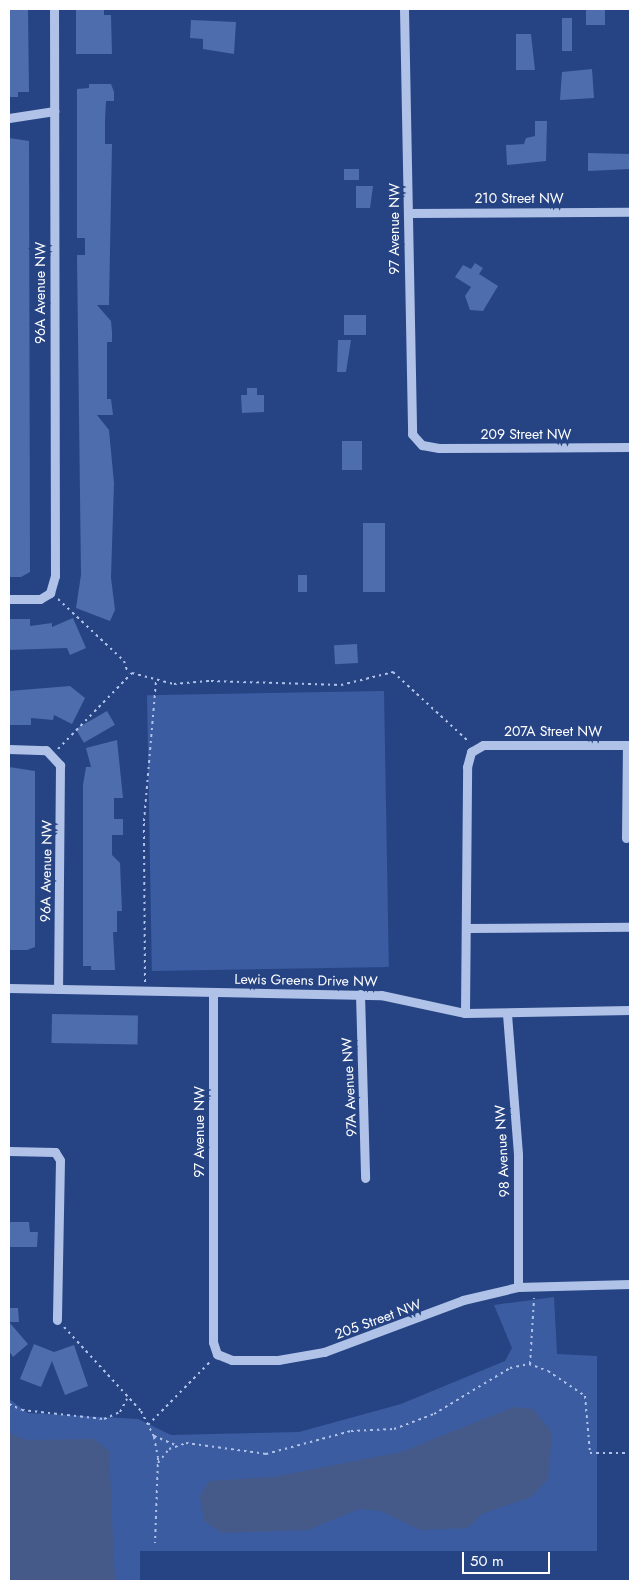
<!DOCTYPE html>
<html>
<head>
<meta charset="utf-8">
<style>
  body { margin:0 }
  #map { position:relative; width:639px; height:1590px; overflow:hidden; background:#264484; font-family:Jost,sans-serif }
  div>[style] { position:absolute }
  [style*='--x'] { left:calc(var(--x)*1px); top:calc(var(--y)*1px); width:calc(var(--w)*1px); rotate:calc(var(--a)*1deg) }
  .green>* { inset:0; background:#3b5ca1; transform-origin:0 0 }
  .water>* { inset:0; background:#455a88 }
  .building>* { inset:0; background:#4e6dac; transform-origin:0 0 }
  .path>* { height:2px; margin-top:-1px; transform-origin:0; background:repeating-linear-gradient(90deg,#b0c2e7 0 2.5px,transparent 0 6.5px) }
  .minor>* { height:9px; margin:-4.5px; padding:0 4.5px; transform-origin:4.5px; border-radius:4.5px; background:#b0c2e7 }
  span { translate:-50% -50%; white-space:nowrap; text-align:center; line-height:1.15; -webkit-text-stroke:4.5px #264484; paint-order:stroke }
  .street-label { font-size:14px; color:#fff }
  .frame { position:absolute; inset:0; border:10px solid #fff; pointer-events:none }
  .scale { position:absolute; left:462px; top:1552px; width:88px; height:22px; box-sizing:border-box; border:2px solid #fff; border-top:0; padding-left:6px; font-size:15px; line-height:18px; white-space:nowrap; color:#fff; -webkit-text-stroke:4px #264484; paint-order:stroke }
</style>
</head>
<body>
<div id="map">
  <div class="green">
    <i style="left:384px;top:691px;width:276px;height:237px;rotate:89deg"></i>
    <i style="clip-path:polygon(554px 1297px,557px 1354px,597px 1356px,597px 1551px,140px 1551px,140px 1581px,9px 1581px,9px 1399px,28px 1413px,138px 1419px,171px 1435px,299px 1432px,401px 1404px,505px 1361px,512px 1348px,494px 1305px)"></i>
  </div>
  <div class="water">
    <i style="clip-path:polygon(514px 1407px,533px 1409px,552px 1433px,548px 1479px,531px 1497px,482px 1514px,468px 1528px,420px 1530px,381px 1511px,359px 1509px,308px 1530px,222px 1533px,204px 1521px,200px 1496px,209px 1481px,273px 1477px,401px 1452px)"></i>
    <i style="clip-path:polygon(9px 1433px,26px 1440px,94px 1439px,109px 1451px,115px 1581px,9px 1581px)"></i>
  </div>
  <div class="building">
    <i style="clip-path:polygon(9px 9px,28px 9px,29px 92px,18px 92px,18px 97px,9px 97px)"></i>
    <i style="clip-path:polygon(76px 9px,104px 9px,104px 15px,111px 15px,112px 54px,76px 54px)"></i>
    <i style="left:586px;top:9px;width:19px;height:16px"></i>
    <i style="left:562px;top:18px;width:10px;height:33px"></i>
    <i style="clip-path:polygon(191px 20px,236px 22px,234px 54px,203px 49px,203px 39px,190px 38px)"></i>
    <i style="clip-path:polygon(516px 34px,531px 34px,535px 70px,516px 70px)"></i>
    <i style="clip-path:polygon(592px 69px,594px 98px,560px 100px,562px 72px)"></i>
    <i style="clip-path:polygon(89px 84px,111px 84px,114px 92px,114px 101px,106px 101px,105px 121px,105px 144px,112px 144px,109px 305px,97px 305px,111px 321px,112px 332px,112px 342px,107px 342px,107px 399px,111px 399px,113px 415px,97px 415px,109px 430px,114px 483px,111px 578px,115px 610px,110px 621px,76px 608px,81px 575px,77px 255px,85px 255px,85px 238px,77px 238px,77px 89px,89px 88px)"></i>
    <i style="clip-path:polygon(535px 121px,547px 121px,546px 161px,507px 165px,506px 145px,524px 144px,526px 138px,535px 136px)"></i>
    <i style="clip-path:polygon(9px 138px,29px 141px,30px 572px,21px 577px,9px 577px)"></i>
    <i style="clip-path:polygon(588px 153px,630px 154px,630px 169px,588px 171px)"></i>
    <i style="left:344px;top:169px;width:15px;height:11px"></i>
    <i style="clip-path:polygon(356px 186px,373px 186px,370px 208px,356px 208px)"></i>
    <i style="clip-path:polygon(475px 263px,483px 268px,479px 274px,498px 286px,483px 311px,470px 310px,465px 296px,471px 287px,455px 277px,463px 265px,471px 269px)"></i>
    <i style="left:344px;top:315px;width:22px;height:20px"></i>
    <i style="clip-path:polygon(338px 340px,351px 340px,346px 372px,337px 372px)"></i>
    <i style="clip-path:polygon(247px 388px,257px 388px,257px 395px,264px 395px,264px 412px,242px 413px,241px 395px,247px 395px)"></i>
    <i style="left:342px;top:441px;width:20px;height:29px"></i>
    <i style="left:363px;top:523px;width:22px;height:69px"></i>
    <i style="left:298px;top:575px;width:9px;height:17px"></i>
    <i style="clip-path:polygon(73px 618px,86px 648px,70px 655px,67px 648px,9px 650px,9px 619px,30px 619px,30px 626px,52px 623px,52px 627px)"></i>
    <i style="left:357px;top:644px;width:19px;height:23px;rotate:87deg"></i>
    <i style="clip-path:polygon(70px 686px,85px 698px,72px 724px,54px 715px,53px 720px,31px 718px,31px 725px,9px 725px,9px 691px)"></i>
    <i style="left:107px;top:711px;width:16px;height:36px;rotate:60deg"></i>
    <i style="clip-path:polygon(117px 740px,123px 798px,114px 798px,114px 819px,123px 819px,123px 835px,112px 835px,112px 855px,120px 863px,122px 911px,117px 911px,117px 932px,113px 932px,115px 970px,91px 970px,91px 966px,83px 966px,83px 785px,86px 767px,91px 767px,86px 748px)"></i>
    <i style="clip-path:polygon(9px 767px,35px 771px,35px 947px,27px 950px,9px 950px)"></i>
    <i style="left:52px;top:1014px;width:86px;height:29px;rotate:1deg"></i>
    <i style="clip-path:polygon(9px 1222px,29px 1222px,30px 1232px,38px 1232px,37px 1247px,9px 1247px)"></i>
    <i style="clip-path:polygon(9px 1308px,18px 1308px,19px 1322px,9px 1322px,28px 1344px,13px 1357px,9px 1351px)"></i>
    <i style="clip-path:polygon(34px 1344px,54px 1352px,74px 1345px,88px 1386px,65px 1395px,52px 1361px,41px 1387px,20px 1379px)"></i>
  </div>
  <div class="path">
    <i style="--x:58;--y:599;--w:91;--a:43.2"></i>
    <i style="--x:124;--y:661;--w:13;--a:72"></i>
    <i style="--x:58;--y:749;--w:106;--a:-45.8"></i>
    <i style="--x:132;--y:673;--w:43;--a:14.7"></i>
    <i style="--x:174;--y:684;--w:37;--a:-5"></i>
    <i style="--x:211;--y:681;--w:130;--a:1.8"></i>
    <i style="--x:341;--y:685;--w:54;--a:-14"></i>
    <i style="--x:393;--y:672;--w:102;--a:42.6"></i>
    <i style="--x:145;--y:982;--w:161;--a:-90.4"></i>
    <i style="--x:144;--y:821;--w:142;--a:-85.1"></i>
    <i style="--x:64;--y:1327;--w:114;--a:47.5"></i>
    <i style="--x:141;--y:1411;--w:29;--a:63"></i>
    <i style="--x:154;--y:1437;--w:21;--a:79"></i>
    <i style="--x:158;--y:1458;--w:85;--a:92"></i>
    <i style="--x:530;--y:1364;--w:66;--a:-86.5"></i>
    <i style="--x:9;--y:1404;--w:14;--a:25"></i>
    <i style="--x:22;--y:1410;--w:82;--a:6.3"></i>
    <i style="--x:104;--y:1419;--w:17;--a:-24"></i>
    <i style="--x:120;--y:1412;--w:15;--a:-62"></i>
    <i style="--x:148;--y:1425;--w:90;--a:-45.5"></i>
    <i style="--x:154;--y:1436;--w:23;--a:23"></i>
    <i style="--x:158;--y:1463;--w:18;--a:-52"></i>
    <i style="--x:169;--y:1449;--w:18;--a:-19"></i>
    <i style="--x:186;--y:1443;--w:81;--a:7.8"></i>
    <i style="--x:266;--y:1454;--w:88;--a:-15.1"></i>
    <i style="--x:351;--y:1431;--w:43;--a:-2.7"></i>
    <i style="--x:394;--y:1429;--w:43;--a:-20.6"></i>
    <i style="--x:434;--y:1414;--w:89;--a:-31.2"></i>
    <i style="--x:510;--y:1368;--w:19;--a:-12"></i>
    <i style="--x:529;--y:1364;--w:20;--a:20"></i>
    <i style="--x:548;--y:1371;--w:45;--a:34"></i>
    <i style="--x:585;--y:1396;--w:57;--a:85"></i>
    <i style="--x:590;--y:1453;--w:40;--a:0"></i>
  </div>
  <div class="minor">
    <i style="--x:404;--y:9;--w:425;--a:88.9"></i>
    <i style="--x:412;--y:434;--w:15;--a:48"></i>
    <i style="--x:422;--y:445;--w:17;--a:10"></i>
    <i style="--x:439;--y:448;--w:191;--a:-0.3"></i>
    <i style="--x:9;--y:118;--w:46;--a:-8.8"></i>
    <i style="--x:408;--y:213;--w:222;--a:-0.3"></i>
    <i style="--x:9;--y:599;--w:31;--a:0"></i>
    <i style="--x:40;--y:599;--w:12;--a:-31"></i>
    <i style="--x:50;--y:593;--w:18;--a:-74"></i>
    <i style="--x:55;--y:576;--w:567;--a:-90.1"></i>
    <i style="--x:9;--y:749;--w:37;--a:2"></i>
    <i style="--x:46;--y:750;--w:21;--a:47"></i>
    <i style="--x:60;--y:765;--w:224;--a:90.5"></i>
    <i style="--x:626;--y:838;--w:93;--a:-89.4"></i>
    <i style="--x:467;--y:928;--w:163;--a:-0.4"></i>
    <i style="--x:9;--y:988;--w:372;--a:1.1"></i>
    <i style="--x:381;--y:995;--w:86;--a:12.1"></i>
    <i style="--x:465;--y:1013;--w:165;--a:-1"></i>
    <i style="--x:213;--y:993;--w:349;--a:90"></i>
    <i style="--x:213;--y:1342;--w:13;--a:72"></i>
    <i style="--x:217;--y:1354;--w:16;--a:22"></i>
    <i style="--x:232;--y:1360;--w:46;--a:0"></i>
    <i style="--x:278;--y:1360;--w:47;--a:-9.9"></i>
    <i style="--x:324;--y:1352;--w:148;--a:-20.5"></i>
    <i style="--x:463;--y:1300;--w:57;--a:-13.3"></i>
    <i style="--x:518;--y:1287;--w:112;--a:-1.5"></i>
    <i style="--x:360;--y:994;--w:184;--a:88.4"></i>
    <i style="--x:465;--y:1013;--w:246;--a:-89.5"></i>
    <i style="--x:467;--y:767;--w:16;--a:-75"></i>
    <i style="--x:471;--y:752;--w:14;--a:-30"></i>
    <i style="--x:483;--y:745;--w:147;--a:0"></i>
    <i style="--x:507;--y:1014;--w:141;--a:85.5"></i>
    <i style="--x:518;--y:1155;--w:132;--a:90"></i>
    <i style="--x:9;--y:1151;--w:46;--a:1.2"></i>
    <i style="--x:55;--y:1152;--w:9;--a:58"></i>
    <i style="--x:60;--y:1160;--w:160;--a:91.1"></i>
  </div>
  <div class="street-label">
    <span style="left:519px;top:198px">210 Street NW</span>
    <span style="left:394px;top:229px;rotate:-90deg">97 Avenue NW</span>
    <span style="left:40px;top:293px;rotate:-90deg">96A Avenue NW</span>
    <span style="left:526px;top:434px">209 Street NW</span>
    <span style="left:553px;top:731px">207A Street NW</span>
    <span style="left:46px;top:871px;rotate:-89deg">96A Avenue NW</span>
    <span style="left:306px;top:980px;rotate:1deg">Lewis Greens Drive NW</span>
    <span style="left:349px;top:1087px;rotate:-93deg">97A Avenue NW</span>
    <span style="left:199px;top:1132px;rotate:-90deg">97 Avenue NW</span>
    <span style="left:502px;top:1151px;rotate:-93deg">98 Avenue NW</span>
    <span style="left:378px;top:1319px;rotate:-20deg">205 Street NW</span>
  </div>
  <div class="frame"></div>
  <div class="scale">50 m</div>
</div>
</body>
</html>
